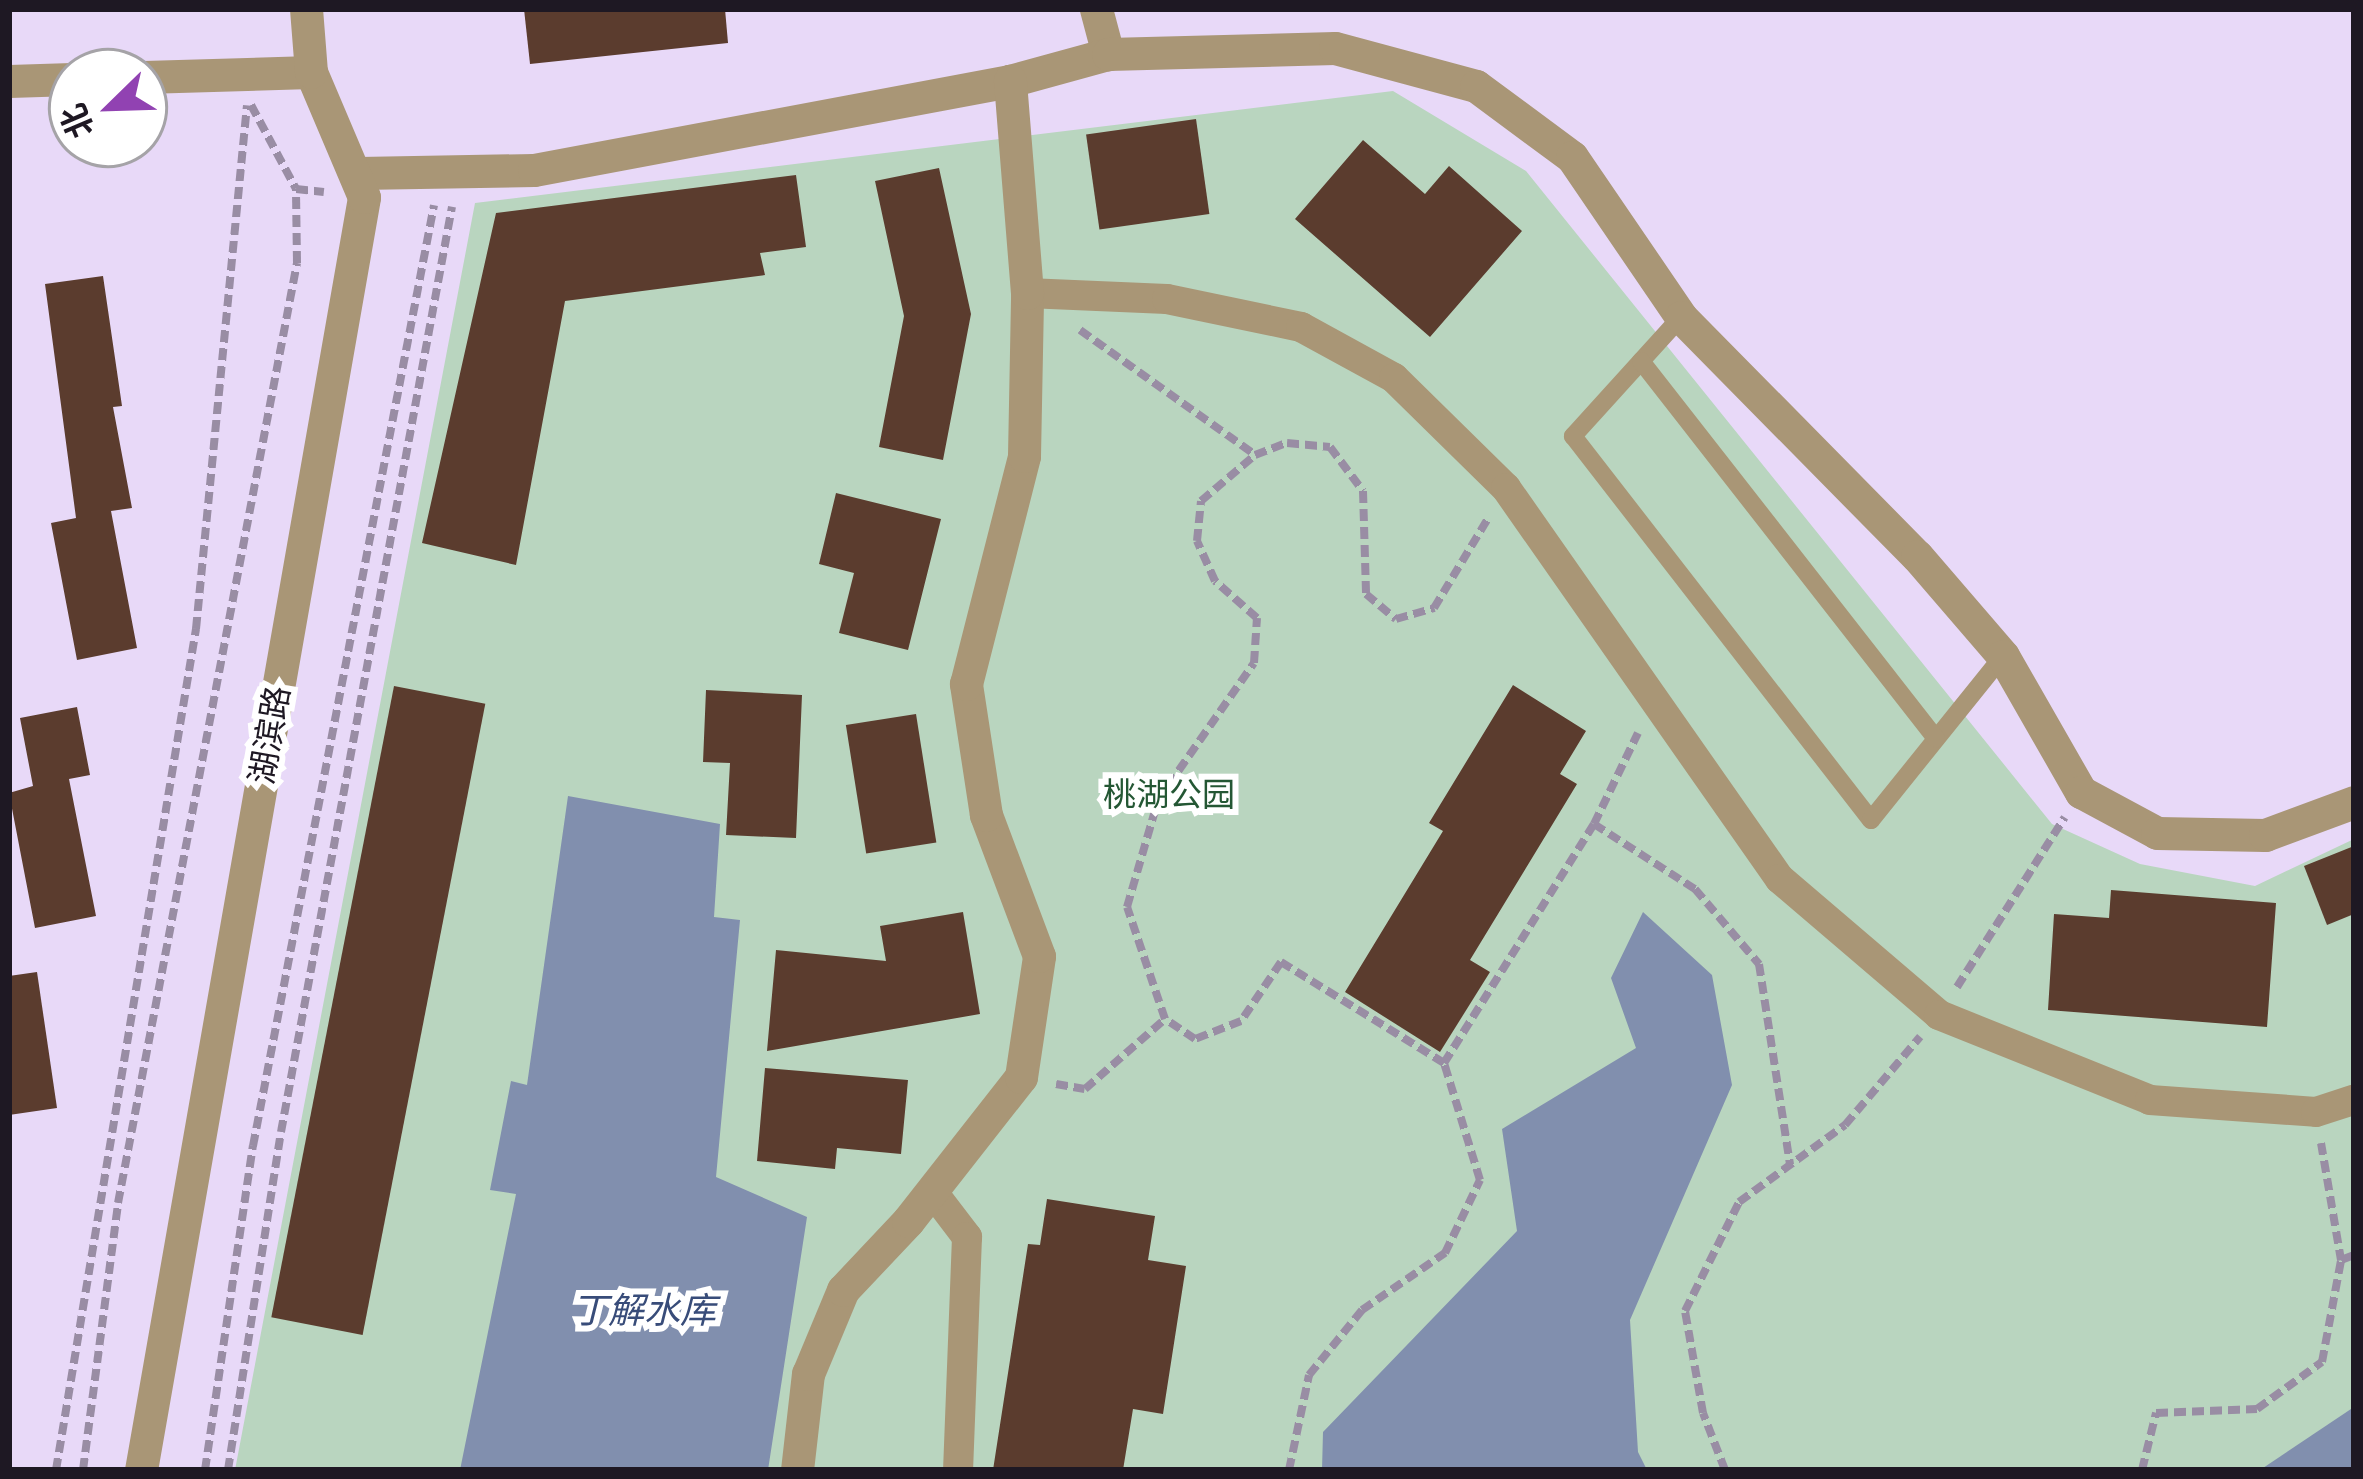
<!DOCTYPE html>
<html>
<head>
<meta charset="utf-8">
<style>
  body { margin:0 }
  #map { position:relative; width:2363px; height:1479px; overflow:hidden; background:#e8d9f8; font-family:"Work Sans","Noto Sans SC",sans-serif }
  div>[style] { position:absolute }
  [style*='--x'] { left:calc(var(--x)*1px); top:calc(var(--y)*1px); width:calc(var(--w)*1px); rotate:calc(var(--a)*1deg) }
  .green>* { inset:0; background:#b9d5bf }
  .water>* { inset:0; background:#818fae }
  .building>* { inset:0; background:#5b3c2e; transform-origin:0 0 }
  .path>* { height:8px; margin-top:-4px; transform-origin:0; background:repeating-linear-gradient(90deg,#998da4 0 12px,transparent 0 18px) }
  .service>* { height:18px; margin:-9px; padding:0 9px; transform-origin:9px; border-radius:9px; background:#a99676 }
  .pedestrian>* { height:30px; margin:-15px; padding:0 15px; transform-origin:15px; border-radius:15px; background:#a99676 }
  .minor>* { height:33px; margin:-16.5px; padding:0 16.5px; transform-origin:16.5px; border-radius:16.5px; background:#a99676 }
  span { translate:-50% -50%; white-space:nowrap; text-align:center; line-height:1.15; -webkit-text-stroke:12px #fff; paint-order:stroke }
  .street-label { font-size:33px; color:#1e1823 }
  .park-label { font-size:33px; color:#245734 }
  .water-label { font-size:36px; color:#384c79; font-style:italic }
  .frame { position:absolute; inset:0; border:12px solid #1e1823; pointer-events:none }
  .north { position:absolute; left:48px; top:48px; width:120px; height:120px; box-sizing:border-box; background:#fff; border:3px solid #a5a3a7; border-radius:50%; rotate:247deg; font-size:33px; font-weight:700; line-height:48px; text-align:center; color:#1e1823 }
  .north::after { content:''; display:block; margin:auto; width:42px; height:54px; background:#9142b2; clip-path:polygon(50% 0,100% 100%,50% 72%,0 100%) }
</style>
</head>
<body>
<div id="map">
  <div class="green">
    <i style="clip-path:polygon(1393px 91px,1526px 171px,2052px 824px,2140px 864px,2255px 886px,2354px 839px,2354px 1470px,235px 1470px,475px 203px)"></i>
  </div>
  <div class="water">
    <i style="clip-path:polygon(568px 796px,720px 824px,714px 917px,740px 920px,716px 1177px,807px 1217px,768px 1470px,460px 1470px,516px 1194px,490px 1190px,511px 1081px,527px 1085px)"></i>
    <i style="clip-path:polygon(1643px 912px,1712px 975px,1732px 1085px,1630px 1320px,1638px 1452px,1647px 1470px,1322px 1470px,1323px 1432px,1517px 1231px,1502px 1129px,1636px 1048px,1611px 978px)"></i>
    <i style="clip-path:polygon(2354px 1407px,2354px 1470px,2260px 1470px)"></i>
  </div>
  <div class="building">
    <i style="clip-path:polygon(524px 9px,725px 9px,728px 43px,530px 64px)"></i>
    <i style="left:1196px;top:119px;width:96px;height:111px;rotate:82deg"></i>
    <i style="clip-path:polygon(1363px 140px,1425px 194px,1449px 166px,1522px 231px,1430px 337px,1295px 219px)"></i>
    <i style="clip-path:polygon(939px 168px,971px 314px,943px 460px,879px 447px,904px 316px,875px 181px)"></i>
    <i style="clip-path:polygon(796px 175px,806px 247px,760px 253px,765px 275px,565px 301px,516px 565px,422px 543px,496px 213px)"></i>
    <i style="clip-path:polygon(103px 276px,122px 406px,113px 407px,132px 508px,111px 511px,137px 648px,77px 660px,51px 523px,76px 518px,45px 284px)"></i>
    <i style="clip-path:polygon(836px 493px,941px 519px,908px 650px,839px 633px,854px 573px,819px 564px)"></i>
    <i style="clip-path:polygon(1513px 685px,1586px 731px,1560px 774px,1577px 784px,1470px 960px,1490px 972px,1440px 1052px,1345px 992px,1443px 831px,1429px 823px)"></i>
    <i style="left:394px;top:686px;width:93px;height:643px;rotate:11deg"></i>
    <i style="clip-path:polygon(706px 690px,802px 695px,796px 838px,726px 835px,730px 763px,703px 762px)"></i>
    <i style="clip-path:polygon(77px 707px,90px 775px,69px 779px,96px 916px,35px 928px,9px 793px,33px 786px,20px 718px)"></i>
    <i style="left:916px;top:714px;width:130px;height:71px;rotate:81deg"></i>
    <i style="clip-path:polygon(2354px 846px,2354px 914px,2327px 925px,2304px 866px)"></i>
    <i style="clip-path:polygon(2111px 890px,2276px 903px,2267px 1027px,2048px 1010px,2054px 914px,2109px 918px)"></i>
    <i style="clip-path:polygon(963px 912px,980px 1014px,767px 1051px,776px 950px,886px 961px,880px 926px)"></i>
    <i style="clip-path:polygon(37px 972px,57px 1108px,9px 1115px,9px 976px)"></i>
    <i style="clip-path:polygon(765px 1068px,908px 1080px,901px 1154px,837px 1148px,835px 1169px,757px 1161px)"></i>
    <i style="clip-path:polygon(1047px 1199px,1155px 1216px,1148px 1260px,1186px 1266px,1163px 1414px,1133px 1409px,1123px 1470px,993px 1470px,1028px 1244px,1040px 1245px)"></i>
  </div>
  <div class="path">
    <i style="--x:251;--y:105;--w:95;--a:61.8"></i>
    <i style="--x:296;--y:189;--w:28;--a:6"></i>
    <i style="--x:1080;--y:330;--w:215;--a:35.5"></i>
    <i style="--x:1594;--y:824;--w:120;--a:32.8"></i>
    <i style="--x:1695;--y:889;--w:99;--a:49.5"></i>
    <i style="--x:1759;--y:964;--w:203;--a:81.2"></i>
    <i style="--x:1957;--y:987;--w:201;--a:-57.6"></i>
    <i style="--x:1444;--y:1063;--w:192;--a:-148.2"></i>
    <i style="--x:1281;--y:962;--w:71;--a:124.1"></i>
    <i style="--x:1241;--y:1021;--w:49;--a:158.6"></i>
    <i style="--x:1195;--y:1039;--w:36;--a:-146"></i>
    <i style="--x:1165;--y:1019;--w:118;--a:-108.7"></i>
    <i style="--x:1127;--y:907;--w:111;--a:-73.8"></i>
    <i style="--x:1158;--y:800;--w:167;--a:-55"></i>
    <i style="--x:1254;--y:663;--w:45;--a:-86.2"></i>
    <i style="--x:1257;--y:618;--w:56;--a:-138.6"></i>
    <i style="--x:1215;--y:581;--w:44;--a:-114.2"></i>
    <i style="--x:1197;--y:541;--w:40;--a:-84.3"></i>
    <i style="--x:1201;--y:501;--w:71;--a:-40.4"></i>
    <i style="--x:1255;--y:455;--w:34;--a:-21"></i>
    <i style="--x:1287;--y:443;--w:43;--a:5.3"></i>
    <i style="--x:1330;--y:447;--w:55;--a:53.1"></i>
    <i style="--x:1363;--y:491;--w:103;--a:88.3"></i>
    <i style="--x:1366;--y:594;--w:39;--a:40"></i>
    <i style="--x:1396;--y:619;--w:40;--a:-16"></i>
    <i style="--x:1434;--y:608;--w:103;--a:-58.9"></i>
    <i style="--x:1056;--y:1084;--w:29;--a:10"></i>
    <i style="--x:1085;--y:1089;--w:106;--a:-41.2"></i>
    <i style="--x:2321;--y:1143;--w:119;--a:80.3"></i>
    <i style="--x:56;--y:1470;--w:853;--a:-80.55"></i>
    <i style="--x:196;--y:629;--w:526;--a:-84.44"></i>
    <i style="--x:83;--y:1470;--w:269;--a:-82.5"></i>
    <i style="--x:118;--y:1203;--w:957;--a:-79.22"></i>
    <i style="--x:297;--y:263;--w:74;--a:-90.8"></i>
    <i style="--x:205;--y:1470;--w:328;--a:-81.6"></i>
    <i style="--x:253;--y:1146;--w:958;--a:-79.11"></i>
    <i style="--x:228;--y:1470;--w:342;--a:-81.1"></i>
    <i style="--x:281;--y:1132;--w:941;--a:-79.53"></i>
    <i style="--x:1289;--y:1470;--w:97;--a:-78.1"></i>
    <i style="--x:1309;--y:1375;--w:84;--a:-50.8"></i>
    <i style="--x:1362;--y:1310;--w:101;--a:-34.5"></i>
    <i style="--x:1445;--y:1253;--w:81;--a:-64.4"></i>
    <i style="--x:1480;--y:1180;--w:122;--a:-107.1"></i>
    <i style="--x:1444;--y:1063;--w:282;--a:-57.9"></i>
    <i style="--x:1594;--y:824;--w:101;--a:-64.2"></i>
    <i style="--x:1725;--y:1470;--w:61;--a:-111.1"></i>
    <i style="--x:1703;--y:1413;--w:104;--a:-100"></i>
    <i style="--x:1685;--y:1311;--w:122;--a:-63.6"></i>
    <i style="--x:1739;--y:1202;--w:131;--a:-36"></i>
    <i style="--x:1845;--y:1125;--w:116;--a:-49.6"></i>
    <i style="--x:2142;--y:1470;--w:59;--a:-76.2"></i>
    <i style="--x:2156;--y:1413;--w:101;--a:-2.3"></i>
    <i style="--x:2257;--y:1409;--w:80;--a:-35.9"></i>
    <i style="--x:2322;--y:1362;--w:104;--a:-79.4"></i>
    <i style="--x:2341;--y:1260;--w:14;--a:-21"></i>
  </div>
  <div class="service">
    <i style="--x:1681;--y:317;--w:161;--a:132.2"></i>
    <i style="--x:1573;--y:436;--w:486;--a:52.2"></i>
    <i style="--x:1871;--y:820;--w:211;--a:-51.2"></i>
    <i style="--x:1641;--y:361;--w:479;--a:52"></i>
  </div>
  <div class="pedestrian">
    <i style="--x:1027;--y:293;--w:140;--a:2.5"></i>
    <i style="--x:1167;--y:299;--w:137;--a:11.8"></i>
    <i style="--x:1301;--y:327;--w:106;--a:28.7"></i>
    <i style="--x:1394;--y:378;--w:157;--a:44.5"></i>
    <i style="--x:1506;--y:488;--w:477;--a:55"></i>
    <i style="--x:1780;--y:879;--w:209;--a:40.5"></i>
    <i style="--x:1939;--y:1015;--w:227;--a:21.9"></i>
    <i style="--x:2150;--y:1100;--w:166;--a:4.1"></i>
    <i style="--x:2316;--y:1112;--w:40;--a:-18"></i>
    <i style="--x:932;--y:1191;--w:58;--a:52.7"></i>
    <i style="--x:967;--y:1237;--w:233;--a:92.2"></i>
  </div>
  <div class="minor">
    <i style="--x:1096;--y:9;--w:47;--a:75.1"></i>
    <i style="--x:144;--y:77;--w:167;--a:-1.7"></i>
    <i style="--x:9;--y:81;--w:63;--a:-1.8"></i>
    <i style="--x:359;--y:173;--w:175;--a:-1"></i>
    <i style="--x:534;--y:170;--w:484;--a:-10.6"></i>
    <i style="--x:1010;--y:81;--w:102;--a:-15.4"></i>
    <i style="--x:1108;--y:54;--w:227;--a:-1.5"></i>
    <i style="--x:1335;--y:48;--w:146;--a:15.1"></i>
    <i style="--x:1476;--y:86;--w:119;--a:36.5"></i>
    <i style="--x:1572;--y:157;--w:194;--a:55.7"></i>
    <i style="--x:1681;--y:317;--w:336;--a:45.4"></i>
    <i style="--x:1917;--y:556;--w:132;--a:49.3"></i>
    <i style="--x:2003;--y:656;--w:157;--a:60.2"></i>
    <i style="--x:2081;--y:792;--w:86;--a:28.3"></i>
    <i style="--x:2157;--y:833;--w:108;--a:1.1"></i>
    <i style="--x:2265;--y:835;--w:95;--a:-20.3"></i>
    <i style="--x:141;--y:1470;--w:1292;--a:-80.06"></i>
    <i style="--x:364;--y:197;--w:136;--a:-113"></i>
    <i style="--x:311;--y:72;--w:63;--a:-94.5"></i>
    <i style="--x:797;--y:1470;--w:97;--a:-83.5"></i>
    <i style="--x:808;--y:1374;--w:91;--a:-67.4"></i>
    <i style="--x:843;--y:1290;--w:95;--a:-46.7"></i>
    <i style="--x:908;--y:1221;--w:183;--a:-51.9"></i>
    <i style="--x:1021;--y:1077;--w:122;--a:-81.5"></i>
    <i style="--x:1039;--y:956;--w:151;--a:-110.6"></i>
    <i style="--x:986;--y:815;--w:133;--a:-98.7"></i>
    <i style="--x:966;--y:684;--w:235;--a:-75.7"></i>
    <i style="--x:1024;--y:456;--w:163;--a:-88.9"></i>
    <i style="--x:1027;--y:293;--w:213;--a:-94.6"></i>
  </div>
  <div class="street-label">
    <span style="left:270px;top:735px;rotate:-80deg">湖滨路</span>
  </div>
  <div class="park-label">
    <span style="left:1169px;top:795px">桃湖公园</span>
  </div>
  <div class="water-label">
    <span style="left:644px;top:1312px">丁解水库</span>
  </div>
  <div class="frame"></div>
  <div class="north">北</div>
</div>
</body>
</html>
